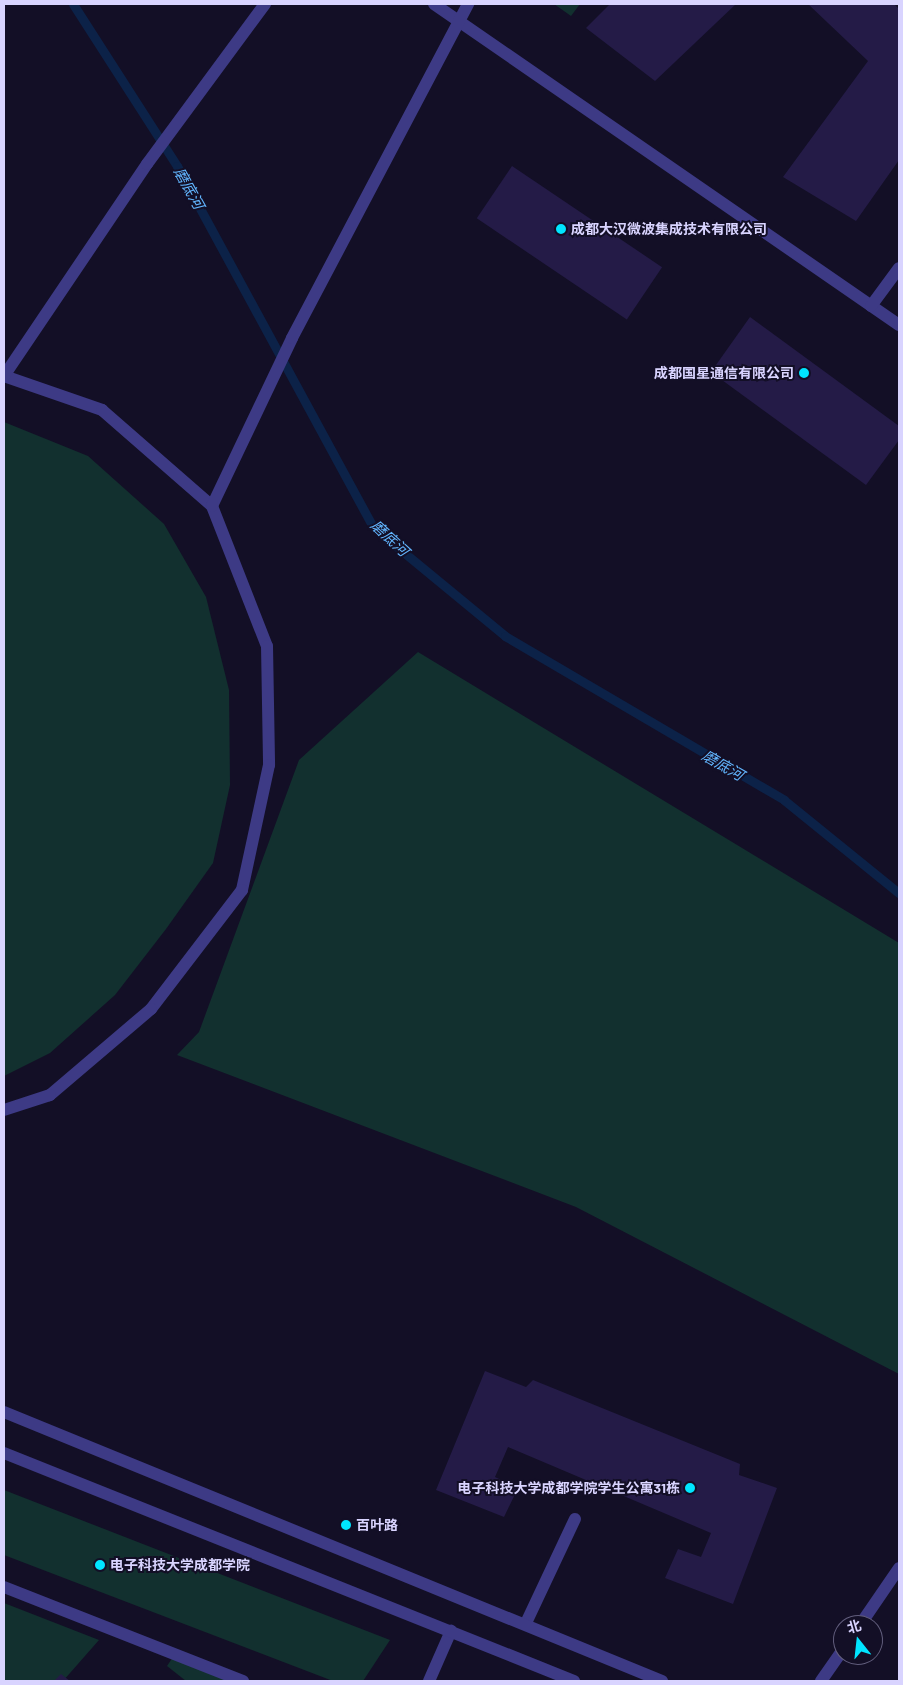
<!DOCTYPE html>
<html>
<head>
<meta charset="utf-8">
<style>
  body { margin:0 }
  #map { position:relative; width:903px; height:1685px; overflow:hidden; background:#130f26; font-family:Barlow,"Noto Sans SC",sans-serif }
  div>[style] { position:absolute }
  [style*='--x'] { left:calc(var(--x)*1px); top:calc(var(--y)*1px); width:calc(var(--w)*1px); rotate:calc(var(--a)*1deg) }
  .green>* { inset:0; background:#12302f }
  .stream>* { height:9px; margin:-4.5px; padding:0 4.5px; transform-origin:4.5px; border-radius:4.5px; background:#0c2248 }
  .building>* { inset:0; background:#241b47; transform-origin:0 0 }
  .service>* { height:12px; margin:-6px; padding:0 6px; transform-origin:6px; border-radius:6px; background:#3d3a85 }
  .minor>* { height:12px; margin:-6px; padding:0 6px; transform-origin:6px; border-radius:6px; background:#3d3a85 }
  .tertiary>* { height:12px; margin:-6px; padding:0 6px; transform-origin:6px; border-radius:6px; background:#3d3a85 }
  .dots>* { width:14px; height:14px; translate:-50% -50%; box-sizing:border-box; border:2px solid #130f26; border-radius:50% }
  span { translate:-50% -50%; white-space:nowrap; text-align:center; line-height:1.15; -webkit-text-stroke:4px #130f26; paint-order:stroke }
  .poi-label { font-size:14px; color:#d9d4ff; font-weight:700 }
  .left { translate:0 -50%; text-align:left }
  .right { translate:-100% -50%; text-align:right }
  .water-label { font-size:15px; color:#62b6ff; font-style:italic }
  .frame { position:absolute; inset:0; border:5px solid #d9d4ff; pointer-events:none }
  .north { position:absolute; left:833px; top:1615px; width:50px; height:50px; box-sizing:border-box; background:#130f26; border:1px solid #625e7d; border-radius:50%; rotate:344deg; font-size:14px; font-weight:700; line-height:20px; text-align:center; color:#d9d4ff }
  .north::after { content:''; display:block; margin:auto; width:18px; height:22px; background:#00e5ff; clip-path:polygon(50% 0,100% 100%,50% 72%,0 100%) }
</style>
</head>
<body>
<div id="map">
  <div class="green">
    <i style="clip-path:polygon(554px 4px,580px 4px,571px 16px)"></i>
    <i style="clip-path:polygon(4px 422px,88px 456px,164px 524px,206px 597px,229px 690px,230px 785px,213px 863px,166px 929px,115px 995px,50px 1053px,4px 1076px)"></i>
    <i style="clip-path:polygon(418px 652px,899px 943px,899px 1374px,576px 1207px,177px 1055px,199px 1032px,299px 760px)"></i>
    <i style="clip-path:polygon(4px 1490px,390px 1640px,363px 1681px,333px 1681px,4px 1555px)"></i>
    <i style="clip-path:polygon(4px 1603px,99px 1640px,63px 1681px,4px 1681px)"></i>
    <i style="clip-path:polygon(175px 1654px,239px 1681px,186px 1681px,167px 1666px)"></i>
  </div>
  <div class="stream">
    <i style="--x:73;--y:4;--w:193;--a:57.3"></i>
    <i style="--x:177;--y:166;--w:411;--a:61.5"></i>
    <i style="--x:373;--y:527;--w:171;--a:39.5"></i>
    <i style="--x:505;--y:636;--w:324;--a:30.4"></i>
    <i style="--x:784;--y:800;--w:148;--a:39"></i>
  </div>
  <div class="building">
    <i style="clip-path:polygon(610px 4px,736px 4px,655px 81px,586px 28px)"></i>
    <i style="clip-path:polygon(808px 4px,894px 4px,899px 9px,899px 160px,856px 221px,783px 177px,868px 61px)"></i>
    <i style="left:512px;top:166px;width:181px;height:63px;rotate:34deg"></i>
    <i style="clip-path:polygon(750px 317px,899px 426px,899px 440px,866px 485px,711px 372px)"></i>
    <i style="clip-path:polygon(485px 1371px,526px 1387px,533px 1380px,740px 1464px,739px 1475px,777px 1488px,733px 1604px,665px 1578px,678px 1549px,701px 1557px,711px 1533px,508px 1447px,495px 1477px,518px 1488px,504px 1517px,436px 1490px)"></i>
    <i style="clip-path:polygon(61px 1674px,70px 1681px,54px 1681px)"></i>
  </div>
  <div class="service">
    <i style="--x:434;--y:4;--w:565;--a:34.62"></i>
    <i style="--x:871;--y:306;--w:47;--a:-53.6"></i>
    <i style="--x:4;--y:376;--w:104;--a:19.1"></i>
    <i style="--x:102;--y:410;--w:146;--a:41.1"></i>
    <i style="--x:212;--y:506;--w:150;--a:68.6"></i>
    <i style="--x:267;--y:646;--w:119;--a:89"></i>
    <i style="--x:269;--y:765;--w:128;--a:102.2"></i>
    <i style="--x:242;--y:890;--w:150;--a:127.4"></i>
    <i style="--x:151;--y:1009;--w:133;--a:139.6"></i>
    <i style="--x:50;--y:1095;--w:48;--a:161.9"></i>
    <i style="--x:4;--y:376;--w:256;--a:-56"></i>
    <i style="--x:147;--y:164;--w:199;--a:-53.6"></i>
    <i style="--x:212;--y:506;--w:186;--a:-64.5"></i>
    <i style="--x:292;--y:338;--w:378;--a:-62.2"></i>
    <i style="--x:4;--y:1587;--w:257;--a:21.5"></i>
    <i style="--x:526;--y:1623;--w:115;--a:-64.8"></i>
    <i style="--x:429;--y:1681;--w:55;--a:-66.3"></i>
  </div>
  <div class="minor">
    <i style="--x:860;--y:1625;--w:69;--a:-55.6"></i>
    <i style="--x:821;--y:1681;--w:39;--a:-55"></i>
  </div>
  <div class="tertiary">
    <i style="--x:4;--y:1412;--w:711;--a:22.24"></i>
    <i style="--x:4;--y:1453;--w:614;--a:21.8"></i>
  </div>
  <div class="dots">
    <i style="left:561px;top:229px;background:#00e5ff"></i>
    <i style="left:804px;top:373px;background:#00e5ff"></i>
    <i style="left:690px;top:1488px;background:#00e5ff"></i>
    <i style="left:346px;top:1525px;background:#00e5ff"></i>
    <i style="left:100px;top:1565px;background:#00e5ff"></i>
  </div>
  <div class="poi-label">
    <span class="left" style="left:571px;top:229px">成都大汉微波集成技术有限公司</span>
    <span class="right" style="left:794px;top:373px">成都国星通信有限公司</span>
    <span class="right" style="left:680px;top:1488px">电子科技大学成都学院学生公寓31栋</span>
    <span class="left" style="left:356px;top:1525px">百叶路</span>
    <span class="left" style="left:110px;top:1565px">电子科技大学成都学院</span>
  </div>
  <div class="water-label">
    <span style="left:189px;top:188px;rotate:61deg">磨底河</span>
    <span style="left:390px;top:538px;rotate:43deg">磨底河</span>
    <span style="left:723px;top:765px;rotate:30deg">磨底河</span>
  </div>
  <div class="frame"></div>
  <div class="north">北</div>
</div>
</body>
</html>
